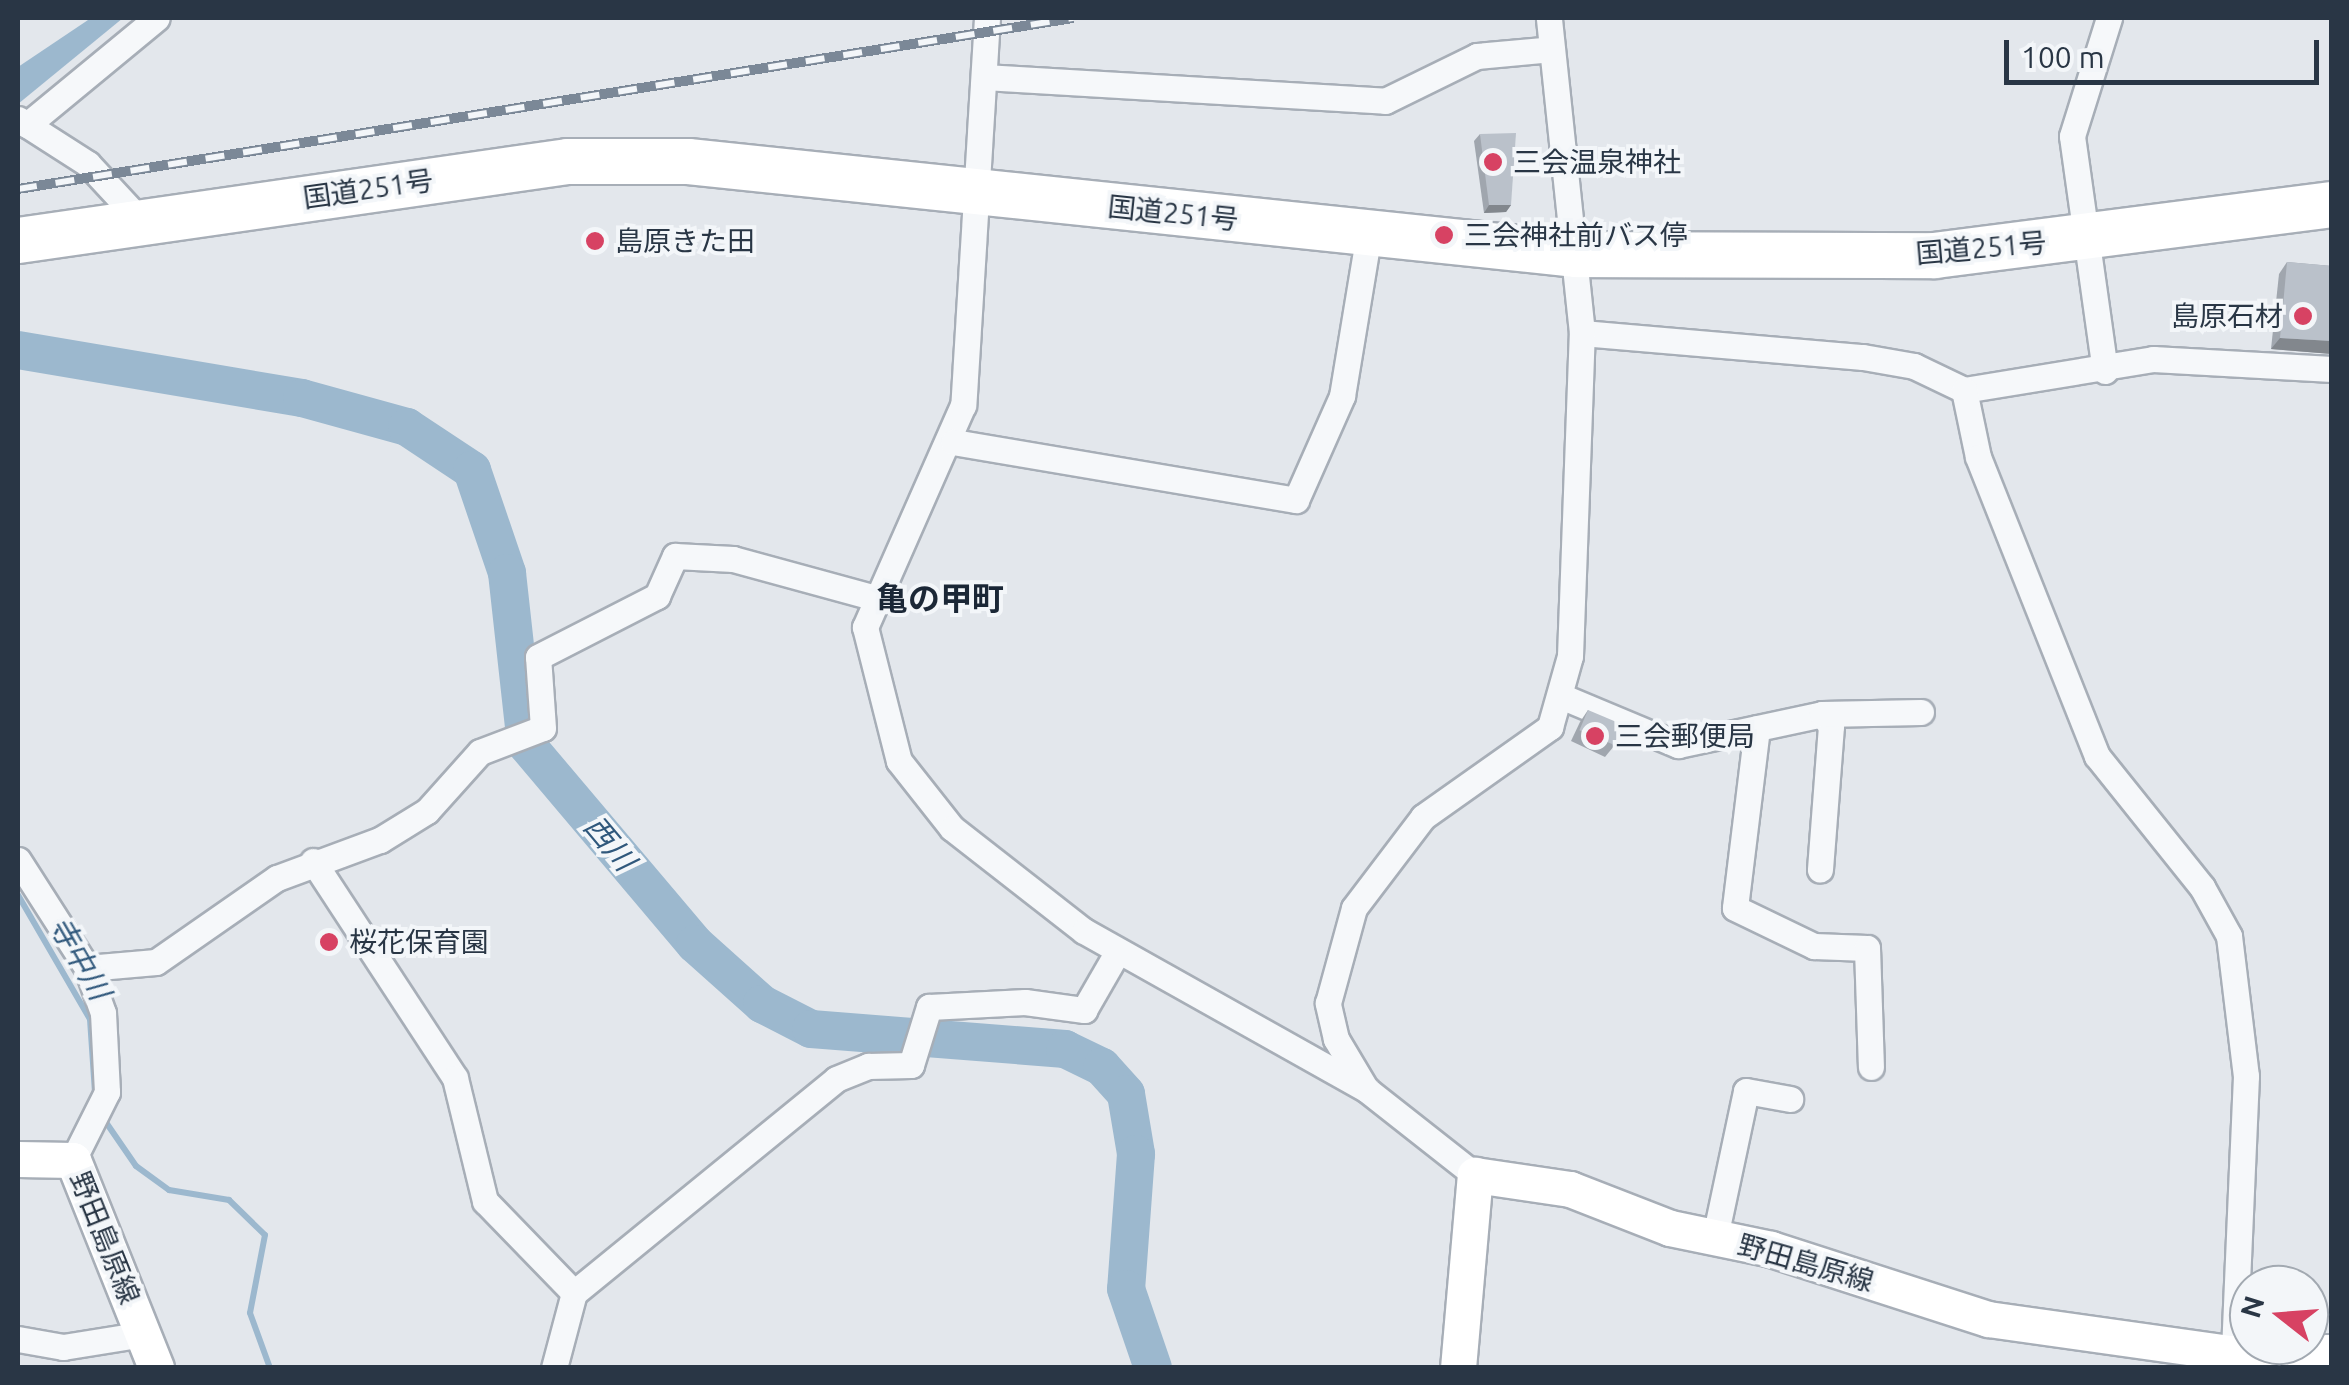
<!DOCTYPE html>
<html>
<head>
<meta charset="utf-8">
<style>
  body { margin:0 }
  #map { position:relative; width:2349px; height:1385px; overflow:hidden; background:#e3e7ec; font-family:Ubuntu,"Noto Sans JP",sans-serif }
  div>[style] { position:absolute }
  [style*='--x'] { left:calc(var(--x)*1px); top:calc(var(--y)*1px); width:calc(var(--w)*1px); rotate:calc(var(--a)*1deg) }
  .water>* { inset:0; background:#9cb8ce }
  .stream>* { height:6px; margin:-3px; padding:0 3px; transform-origin:3px; border-radius:3px; background:#9cb8ce }
  .river>* { height:38px; margin:-19px; padding:0 19px; transform-origin:19px; border-radius:19px; background:#9cb8ce }
  .roads { filter:drop-shadow(2px 0 #a7aeb7) drop-shadow(-2px 0 #a7aeb7) drop-shadow(0 2px #a7aeb7) drop-shadow(0 -2px #a7aeb7) }
  .street>* { height:25px; margin:-12.5px; padding:0 12.5px; transform-origin:12.5px; border-radius:12.5px; background:#f6f8fa }
  .secondary>* { height:35px; margin:-17.5px; padding:0 17.5px; transform-origin:17.5px; border-radius:17.5px; background:#fff }
  .highway>* { height:45px; margin:-22.5px; padding:0 22.5px; transform-origin:22.5px; border-radius:22.5px; background:#fff }
  .rail>* { height:10px; margin-top:-5px; transform-origin:0; background:repeating-linear-gradient(90deg,#f3f6f9 0 19px,#7b8897 0 38px); box-sizing:border-box; border-block:2px solid #7b8897 }
  .wall>* { inset:0; background:#a0a6ae }
  .shaded-wall>* { inset:0; background:#82878d }
  .building>* { inset:0; background:#bac1ca; transform-origin:0 0 }
  .dots>* { width:28px; height:28px; translate:-50% -50%; box-sizing:border-box; border:5px solid #f3f6f9; border-radius:50% }
  span { translate:-50% -50%; white-space:nowrap; text-align:center; line-height:1.15; -webkit-text-stroke:8px #f3f6f9; paint-order:stroke }
  .poi-label { font-size:28px; color:#293645 }
  .left { translate:0 -50%; text-align:left }
  .right { translate:-100% -50%; text-align:right }
  .street-label { font-size:28px; color:#293645 }
  .water-label { font-size:30px; color:#30587c; font-style:italic }
  .quarter-label { font-size:32px; color:#1b2736; font-weight:700 }
  .frame { position:absolute; inset:0; border:20px solid #293645; pointer-events:none }
  .north { position:absolute; left:2229px; top:1265px; width:100px; height:100px; box-sizing:border-box; background:#f3f6f9; border:2px solid #a2a9b1; border-radius:50%; rotate:287deg; font-size:28px; font-weight:700; line-height:40px; text-align:center; color:#293645 }
  .north::after { content:''; display:block; margin:auto; width:35px; height:45px; background:#d74263; clip-path:polygon(50% 0,100% 100%,50% 72%,0 100%) }
  .scale { position:absolute; left:2004px; top:40px; width:315px; height:45px; box-sizing:border-box; border:5px solid #293645; border-top:0; padding-left:12px; font-size:30px; line-height:35px; white-space:nowrap; color:#293645; -webkit-text-stroke:8px #f3f6f9; paint-order:stroke }
</style>
</head>
<body>
<div id="map">
  <div class="water">
    <i style="clip-path:polygon(91px 18px,123px 18px,18px 104px,18px 67px)"></i>
  </div>
  <div class="stream">
    <i style="--x:18;--y:895;--w:143;--a:59.9"></i>
    <i style="--x:90;--y:1019;--w:73;--a:86.1"></i>
    <i style="--x:103;--y:1118;--w:58;--a:55.5"></i>
    <i style="--x:136;--y:1166;--w:41;--a:36"></i>
    <i style="--x:169;--y:1190;--w:61;--a:9.5"></i>
    <i style="--x:229;--y:1200;--w:50;--a:44.2"></i>
    <i style="--x:265;--y:1235;--w:79;--a:100.9"></i>
    <i style="--x:250;--y:1313;--w:59;--a:70"></i>
  </div>
  <div class="river">
    <i style="--x:18;--y:350;--w:288;--a:9.6"></i>
    <i style="--x:302;--y:398;--w:109;--a:15.4"></i>
    <i style="--x:407;--y:427;--w:78;--a:33.5"></i>
    <i style="--x:472;--y:470;--w:109;--a:71.2"></i>
    <i style="--x:507;--y:573;--w:172;--a:83.7"></i>
    <i style="--x:526;--y:744;--w:262;--a:49.8"></i>
    <i style="--x:695;--y:944;--w:90;--a:41.8"></i>
    <i style="--x:762;--y:1004;--w:55;--a:27"></i>
    <i style="--x:811;--y:1029;--w:255;--a:4.5"></i>
    <i style="--x:1065;--y:1049;--w:41;--a:25.9"></i>
    <i style="--x:1102;--y:1067;--w:36;--a:48"></i>
    <i style="--x:1126;--y:1094;--w:61;--a:80.5"></i>
    <i style="--x:1136;--y:1154;--w:135;--a:94.2"></i>
    <i style="--x:1126;--y:1289;--w:83;--a:71.1"></i>
  </div>
  <div class="roads">
    <div class="street">
      <i style="--x:987;--y:18;--w:388;--a:93.5"></i>
      <i style="--x:963;--y:405;--w:243;--a:113.8"></i>
      <i style="--x:865;--y:627;--w:138;--a:75.8"></i>
      <i style="--x:899;--y:761;--w:85;--a:51.7"></i>
      <i style="--x:952;--y:828;--w:167;--a:38"></i>
      <i style="--x:1084;--y:931;--w:325;--a:29.3"></i>
      <i style="--x:1367;--y:1090;--w:137;--a:38.2"></i>
      <i style="--x:984;--y:77;--w:402;--a:3.4"></i>
      <i style="--x:1385;--y:101;--w:102;--a:-26.1"></i>
      <i style="--x:1477;--y:56;--w:75;--a:-5.3"></i>
      <i style="--x:18;--y:119;--w:83;--a:32.7"></i>
      <i style="--x:88;--y:164;--w:76;--a:47.1"></i>
      <i style="--x:27;--y:125;--w:168;--a:-39.5"></i>
      <i style="--x:1582;--y:333;--w:282;--a:4.9"></i>
      <i style="--x:1863;--y:357;--w:52;--a:10"></i>
      <i style="--x:1914;--y:366;--w:55;--a:25.6"></i>
      <i style="--x:1964;--y:390;--w:192;--a:-9.3"></i>
      <i style="--x:2153;--y:359;--w:179;--a:3.2"></i>
      <i style="--x:2105;--y:371;--w:237;--a:-98"></i>
      <i style="--x:2072;--y:136;--w:124;--a:-72.6"></i>
      <i style="--x:1964;--y:390;--w:68;--a:78.2"></i>
      <i style="--x:1978;--y:457;--w:322;--a:68.3"></i>
      <i style="--x:2097;--y:756;--w:168;--a:51.3"></i>
      <i style="--x:2202;--y:887;--w:56;--a:61.1"></i>
      <i style="--x:2229;--y:936;--w:141;--a:83.1"></i>
      <i style="--x:2246;--y:1076;--w:292;--a:92.5"></i>
      <i style="--x:953;--y:442;--w:348;--a:9.6"></i>
      <i style="--x:1296;--y:500;--w:114;--a:-66.1"></i>
      <i style="--x:1342;--y:396;--w:165;--a:-80.6"></i>
      <i style="--x:1563;--y:697;--w:125;--a:22.7"></i>
      <i style="--x:1678;--y:745;--w:147;--a:-12.1"></i>
      <i style="--x:1822;--y:714;--w:15;--a:53"></i>
      <i style="--x:1831;--y:726;--w:144;--a:94.4"></i>
      <i style="--x:1822;--y:714;--w:99;--a:-1.2"></i>
      <i style="--x:1757;--y:728;--w:181;--a:97"></i>
      <i style="--x:1735;--y:908;--w:88;--a:25.7"></i>
      <i style="--x:1814;--y:946;--w:53;--a:2.2"></i>
      <i style="--x:1867;--y:948;--w:119;--a:88.1"></i>
      <i style="--x:18;--y:860;--w:128;--a:57.4"></i>
      <i style="--x:87;--y:968;--w:48;--a:70.4"></i>
      <i style="--x:103;--y:1013;--w:79;--a:87.1"></i>
      <i style="--x:107;--y:1092;--w:76;--a:116.6"></i>
      <i style="--x:313;--y:861;--w:259;--a:56.8"></i>
      <i style="--x:455;--y:1078;--w:127;--a:76.3"></i>
      <i style="--x:485;--y:1201;--w:128;--a:45.9"></i>
      <i style="--x:87;--y:968;--w:69;--a:-5"></i>
      <i style="--x:156;--y:962;--w:147;--a:-34.8"></i>
      <i style="--x:277;--y:878;--w:110;--a:-20.3"></i>
      <i style="--x:380;--y:840;--w:55;--a:-31.7"></i>
      <i style="--x:427;--y:811;--w:79;--a:-48.1"></i>
      <i style="--x:480;--y:752;--w:67;--a:-20.9"></i>
      <i style="--x:543;--y:728;--w:71;--a:-94"></i>
      <i style="--x:538;--y:657;--w:134;--a:-27.1"></i>
      <i style="--x:657;--y:596;--w:44;--a:-65.8"></i>
      <i style="--x:675;--y:556;--w:58;--a:3"></i>
      <i style="--x:733;--y:559;--w:148;--a:15.3"></i>
      <i style="--x:1364;--y:1086;--w:55;--a:-120.8"></i>
      <i style="--x:1336;--y:1039;--w:37;--a:-103"></i>
      <i style="--x:1328;--y:1003;--w:98;--a:-74.7"></i>
      <i style="--x:1354;--y:908;--w:114;--a:-52.8"></i>
      <i style="--x:1423;--y:817;--w:156;--a:-35.3"></i>
      <i style="--x:1550;--y:727;--w:74;--a:-74.3"></i>
      <i style="--x:1570;--y:656;--w:323;--a:-87.9"></i>
      <i style="--x:1582;--y:333;--w:317;--a:-96"></i>
      <i style="--x:1715;--y:1237;--w:149;--a:-78"></i>
      <i style="--x:1746;--y:1091;--w:45;--a:10.3"></i>
      <i style="--x:18;--y:1339;--w:46;--a:10.1"></i>
      <i style="--x:63;--y:1347;--w:82;--a:-9.1"></i>
      <i style="--x:554;--y:1368;--w:78;--a:-75.1"></i>
      <i style="--x:574;--y:1293;--w:338;--a:-39.2"></i>
      <i style="--x:836;--y:1079;--w:35;--a:-22"></i>
      <i style="--x:868;--y:1066;--w:43;--a:-1.3"></i>
      <i style="--x:911;--y:1065;--w:61;--a:-72.8"></i>
      <i style="--x:929;--y:1007;--w:96;--a:-3"></i>
      <i style="--x:1025;--y:1002;--w:60;--a:7.7"></i>
      <i style="--x:1084;--y:1010;--w:68;--a:-60"></i>
    </div>
    <div class="secondary">
      <i style="--x:18;--y:1159;--w:55;--a:1"></i>
      <i style="--x:73;--y:1160;--w:224;--a:68.2"></i>
      <i style="--x:1458;--y:1368;--w:194;--a:-85"></i>
      <i style="--x:1475;--y:1175;--w:96;--a:8.4"></i>
      <i style="--x:1570;--y:1189;--w:107;--a:21.3"></i>
      <i style="--x:1670;--y:1228;--w:103;--a:11.7"></i>
      <i style="--x:1771;--y:1249;--w:228;--a:17.9"></i>
      <i style="--x:1988;--y:1319;--w:244;--a:8"></i>
      <i style="--x:2230;--y:1353;--w:102;--a:-0.6"></i>
    </div>
    <div class="highway">
      <i style="--x:18;--y:240;--w:555;--a:-8.19"></i>
      <i style="--x:567;--y:161;--w:121;--a:0"></i>
      <i style="--x:688;--y:161;--w:893;--a:5.98"></i>
      <i style="--x:1576;--y:254;--w:358;--a:0.2"></i>
      <i style="--x:1934;--y:255;--w:401;--a:-7.3"></i>
    </div>
  </div>
  <div class="rail">
    <i style="--x:18;--y:189;--w:1069;--a:-9.21"></i>
  </div>
  <div class="wall">
    <i style="clip-path:polygon(1480px 134px,1511px 205px,1506px 212px,1484px 213px,1474px 141px)"></i>
    <i style="clip-path:polygon(2287px 262px,2332px 266px,2332px 354px,2271px 349px,2279px 274px)"></i>
    <i style="clip-path:polygon(1588px 710px,1614px 746px,1605px 757px,1571px 741px,1580px 722px)"></i>
  </div>
  <div class="shaded-wall">
    <i style="clip-path:polygon(1489px 205px,1511px 205px,1506px 212px,1484px 213px)"></i>
    <i style="clip-path:polygon(2280px 338px,2332px 341px,2332px 354px,2271px 349px)"></i>
  </div>
  <div class="building">
    <i style="clip-path:polygon(1516px 133px,1511px 205px,1489px 205px,1480px 134px)"></i>
    <i style="clip-path:polygon(2287px 262px,2332px 266px,2332px 341px,2280px 338px)"></i>
    <i style="left:1588px;top:710px;width:38px;height:22px;rotate:23deg"></i>
  </div>
  <div class="dots">
    <i style="left:1493px;top:162px;background:#d74263"></i>
    <i style="left:1444px;top:235px;background:#d74263"></i>
    <i style="left:595px;top:241px;background:#d74263"></i>
    <i style="left:2303px;top:316px;background:#d74263"></i>
    <i style="left:1595px;top:736px;background:#d74263"></i>
    <i style="left:329px;top:942px;background:#d74263"></i>
  </div>
  <div class="poi-label">
    <span class="left" style="left:1513px;top:162px">三会温泉神社</span>
    <span class="left" style="left:1464px;top:235px">三会神社前バス停</span>
    <span class="left" style="left:615px;top:241px">島原きた田</span>
    <span class="right" style="left:2283px;top:316px">島原石材</span>
    <span class="left" style="left:1615px;top:736px">三会郵便局</span>
    <span class="left" style="left:349px;top:942px">桜花保育園</span>
  </div>
  <div class="street-label">
    <span style="left:368px;top:189px;rotate:-8deg">国道251号</span>
    <span style="left:1173px;top:213px;rotate:6deg">国道251号</span>
    <span style="left:1981px;top:248px;rotate:-5deg">国道251号</span>
    <span style="left:105px;top:1238px;rotate:68deg">野田島原線</span>
    <span style="left:1806px;top:1263px;rotate:16deg">野田島原線</span>
  </div>
  <div class="water-label">
    <span style="left:610px;top:843px;rotate:50deg">西川</span>
    <span style="left:80px;top:958px;rotate:60deg">寺中川</span>
  </div>
  <div class="quarter-label">
    <span style="left:940px;top:598px">亀の甲町</span>
  </div>
  <div class="frame"></div>
  <div class="north">N</div>
  <div class="scale">100 m</div>
</div>
</body>
</html>
